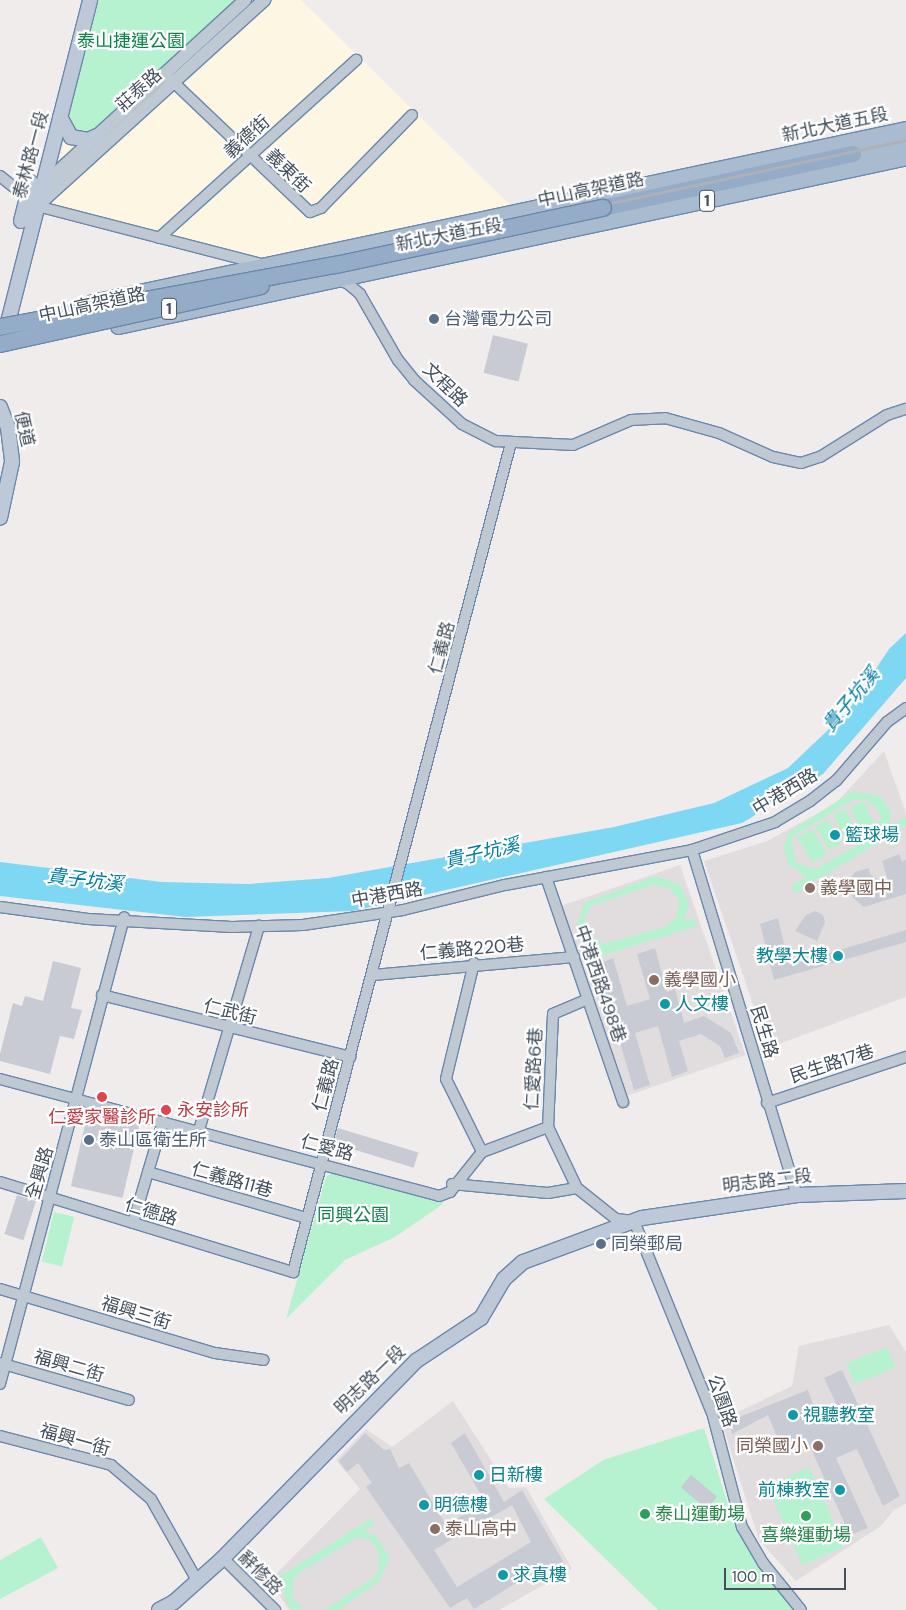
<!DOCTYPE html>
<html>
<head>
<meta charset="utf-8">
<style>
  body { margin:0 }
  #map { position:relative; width:906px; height:1610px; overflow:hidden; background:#f0ecec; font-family:"DM Sans","Noto Sans TC",sans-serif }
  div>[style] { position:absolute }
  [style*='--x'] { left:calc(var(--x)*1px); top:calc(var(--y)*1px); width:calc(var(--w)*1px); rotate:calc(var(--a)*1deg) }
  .commercial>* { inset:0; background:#fdf6e3 }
  .education>* { inset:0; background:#e1ddde; transform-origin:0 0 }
  .green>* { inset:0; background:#b6f2cf; transform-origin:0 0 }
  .water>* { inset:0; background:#7fd8f3 }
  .building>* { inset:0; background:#c8cbd3; transform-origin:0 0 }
  .roads { filter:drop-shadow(1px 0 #6b88ac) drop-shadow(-1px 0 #6b88ac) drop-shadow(0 1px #6b88ac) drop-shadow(0 -1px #6b88ac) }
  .minor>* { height:10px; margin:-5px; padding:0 5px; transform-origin:5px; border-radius:5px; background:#bec9d4 }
  .tertiary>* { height:12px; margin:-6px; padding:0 6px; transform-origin:6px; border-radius:6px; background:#bec9d4 }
  .secondary>* { height:14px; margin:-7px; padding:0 7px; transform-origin:7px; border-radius:7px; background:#bdc9d8 }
  .primary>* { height:15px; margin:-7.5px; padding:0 7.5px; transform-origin:7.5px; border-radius:7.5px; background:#a9bbcf }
  .trunk>* { height:16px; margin:-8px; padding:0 8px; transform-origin:8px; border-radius:8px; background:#94acc8 }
  .rail>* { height:2.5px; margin:-1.25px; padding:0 1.25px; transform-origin:1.25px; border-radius:1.25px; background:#aeb1b8 }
  .bridges { filter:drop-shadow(1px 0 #6b88ac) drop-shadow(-1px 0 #6b88ac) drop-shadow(0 1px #6b88ac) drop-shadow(0 -1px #6b88ac) }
  .trunk-bridge>* { height:16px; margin:-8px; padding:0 8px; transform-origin:8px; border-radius:8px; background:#94acc8 }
  .dots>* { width:14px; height:14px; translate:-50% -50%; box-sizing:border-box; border:2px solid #fff; border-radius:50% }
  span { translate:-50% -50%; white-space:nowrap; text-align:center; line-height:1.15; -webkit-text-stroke:4.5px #fff; paint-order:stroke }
  .shield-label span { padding:1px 4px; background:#fff; border:1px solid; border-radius:4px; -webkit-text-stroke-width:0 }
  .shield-label { font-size:16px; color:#434f5c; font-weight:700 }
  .park-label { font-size:18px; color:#0f824b }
  .street-label { font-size:18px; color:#434f5c }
  .service-label { font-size:18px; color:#4e5e75 }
  .left { translate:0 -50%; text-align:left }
  .culture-label { font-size:18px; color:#0d838f }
  .right { translate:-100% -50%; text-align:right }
  .education-label { font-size:18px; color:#785e54 }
  .health-label { font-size:18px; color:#be3a42 }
  .leisure-label { font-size:18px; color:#27864d }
  .water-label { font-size:19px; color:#027ca2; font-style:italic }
  .scale { position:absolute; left:724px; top:1568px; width:122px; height:22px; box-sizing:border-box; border:2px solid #434f5c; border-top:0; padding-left:6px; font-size:15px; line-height:18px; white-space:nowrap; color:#434f5c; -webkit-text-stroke:4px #fff; paint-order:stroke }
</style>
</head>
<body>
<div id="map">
  <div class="commercial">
    <i style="clip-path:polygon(235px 0,301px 0,513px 208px,246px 266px,49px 216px,67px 126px,92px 133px)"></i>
  </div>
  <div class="education">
    <i style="clip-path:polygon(884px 751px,906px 813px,906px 997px,768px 1048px,704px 861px,767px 841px,835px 804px)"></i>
    <i style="left:680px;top:865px;width:201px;height:126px;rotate:71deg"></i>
    <i style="clip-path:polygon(889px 1325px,906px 1352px,906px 1504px,894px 1510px,881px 1526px,796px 1581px,759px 1540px,721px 1420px,792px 1386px,799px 1346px)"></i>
    <i style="clip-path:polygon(453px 1401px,509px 1488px,526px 1487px,572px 1569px,499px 1610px,289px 1610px,270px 1580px,360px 1489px,336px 1460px,366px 1429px,392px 1447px)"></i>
  </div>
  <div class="green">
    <i style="clip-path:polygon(99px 0,235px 0,92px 133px,78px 137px,68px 118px)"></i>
    <i style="clip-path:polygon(evenodd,853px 791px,880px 796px,890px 810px,890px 826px,906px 816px,906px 826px,795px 893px,791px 885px,806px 877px,787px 863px,784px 847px,789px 832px,853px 791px,865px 799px,876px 807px,881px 818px,872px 837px,815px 869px,796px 863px,791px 841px,798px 833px,853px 800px,865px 799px)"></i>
    <i style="left:863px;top:801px;width:30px;height:15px;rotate:62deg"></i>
    <i style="left:845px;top:809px;width:29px;height:13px;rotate:63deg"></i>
    <i style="left:827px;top:819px;width:28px;height:14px;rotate:58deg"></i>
    <i style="left:812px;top:829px;width:29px;height:17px;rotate:59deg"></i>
    <i style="clip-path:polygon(evenodd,655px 876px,681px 885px,689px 905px,684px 921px,694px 918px,697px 926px,587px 960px,584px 951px,593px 948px,583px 939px,577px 924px,584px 903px,655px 876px,653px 885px,669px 888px,679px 900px,677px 916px,668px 926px,604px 944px,588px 934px,584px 920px,590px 906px,653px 885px)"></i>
    <i style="clip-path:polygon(334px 1172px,441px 1199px,443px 1204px,395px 1237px,345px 1260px,286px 1319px,326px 1177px)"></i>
    <i style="left:54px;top:1212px;width:21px;height:51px;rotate:14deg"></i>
    <i style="left:887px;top:1347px;width:22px;height:44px;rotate:68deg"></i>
    <i style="clip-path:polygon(704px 1428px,736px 1530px,793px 1610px,658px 1610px,544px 1499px,603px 1460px)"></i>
    <i style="left:809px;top:1467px;width:87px;height:46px;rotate:66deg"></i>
    <i style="clip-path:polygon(371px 1518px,374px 1524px,364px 1530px,378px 1538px,390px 1559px,378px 1582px,338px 1610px,324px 1610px,373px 1578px,379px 1570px,378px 1550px,369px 1539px,358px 1537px,299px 1573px,294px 1579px,292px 1598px,304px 1610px,289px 1608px,284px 1593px,286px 1582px,280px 1585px,276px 1579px)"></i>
    <i style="clip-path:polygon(41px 1537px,58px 1568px,0 1599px,0 1560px)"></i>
  </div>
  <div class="water">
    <i style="clip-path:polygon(906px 633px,906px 678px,823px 774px,742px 823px,353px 911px,185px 917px,0 896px,0 862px,162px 882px,249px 884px,328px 878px,614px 827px,714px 803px,788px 768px,848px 711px,889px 649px)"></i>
  </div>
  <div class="building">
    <i style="left:493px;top:335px;width:36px;height:39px;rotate:14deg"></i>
    <i style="clip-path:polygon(899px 854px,902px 862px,906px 860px,906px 894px,864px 907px,853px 898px,848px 883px,855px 872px,869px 868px,870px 874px,890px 887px,882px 861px)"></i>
    <i style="clip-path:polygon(815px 911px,823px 915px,825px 922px,817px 941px,795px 931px,806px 915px)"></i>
    <i style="clip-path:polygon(778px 918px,789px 965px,906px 930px,906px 942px,774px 980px,760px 924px)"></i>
    <i style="clip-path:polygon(655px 948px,667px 992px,675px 989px,684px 1023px,704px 1016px,731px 1033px,739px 1053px,725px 1058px,720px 1046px,701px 1034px,679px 1041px,688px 1071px,672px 1077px,658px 1026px,635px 1033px,650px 1085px,634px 1090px,597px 965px,613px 958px,627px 1006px,650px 999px,637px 954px)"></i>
    <i style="clip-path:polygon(53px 961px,81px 968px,71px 1008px,82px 1010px,74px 1039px,60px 1036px,50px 1074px,0 1061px,0 1054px,13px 1003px,22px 1006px,25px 996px,43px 1001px)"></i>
    <i style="left:88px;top:1112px;width:53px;height:76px;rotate:13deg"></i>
    <i style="left:338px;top:1128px;width:84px;height:16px;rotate:17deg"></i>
    <i style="left:17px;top:1195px;width:20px;height:41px;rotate:18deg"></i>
    <i style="clip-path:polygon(842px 1370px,900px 1496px,883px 1506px,857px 1449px,836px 1458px,868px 1528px,850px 1535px,806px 1438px,782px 1449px,768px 1415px,732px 1434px,729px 1421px,808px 1390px,819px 1420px,839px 1410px,824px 1378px)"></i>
    <i style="clip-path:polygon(evenodd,365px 1433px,384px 1450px,390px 1449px,399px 1468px,409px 1463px,446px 1525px,485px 1502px,451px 1443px,465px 1433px,504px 1502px,522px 1490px,563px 1561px,550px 1569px,547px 1564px,474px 1609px,467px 1598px,450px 1608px,366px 1487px,372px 1483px,358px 1463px,347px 1472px,339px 1461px,365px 1433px,512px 1505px,531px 1542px,457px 1587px,434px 1550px,512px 1505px)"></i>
    <i style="left:691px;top:1475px;width:34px;height:16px;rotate:40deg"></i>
  </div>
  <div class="roads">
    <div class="minor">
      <i style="--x:168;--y:77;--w:196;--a:43.6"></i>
      <i style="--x:310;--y:212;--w:12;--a:-20"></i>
      <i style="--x:321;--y:208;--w:130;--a:-45.6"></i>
      <i style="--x:0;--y:176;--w:48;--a:39"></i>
      <i style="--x:37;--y:206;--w:231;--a:14.5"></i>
      <i style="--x:159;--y:238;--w:266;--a:-42.1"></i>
      <i style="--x:336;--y:280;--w:11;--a:15"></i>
      <i style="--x:347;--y:283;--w:17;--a:40"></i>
      <i style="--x:360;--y:294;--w:76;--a:60.1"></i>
      <i style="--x:398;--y:360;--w:26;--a:51"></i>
      <i style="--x:414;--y:380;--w:65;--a:42.5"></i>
      <i style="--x:462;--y:424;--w:38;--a:27"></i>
      <i style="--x:496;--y:441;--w:77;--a:3"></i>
      <i style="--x:573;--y:445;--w:63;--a:-23.3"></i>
      <i style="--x:631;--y:420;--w:34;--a:-3"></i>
      <i style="--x:665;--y:418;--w:56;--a:15.5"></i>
      <i style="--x:719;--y:433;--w:59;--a:24"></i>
      <i style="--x:773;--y:457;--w:29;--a:12"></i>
      <i style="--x:801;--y:463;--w:20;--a:-18"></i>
      <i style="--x:820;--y:457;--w:79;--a:-32.1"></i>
      <i style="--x:887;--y:415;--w:20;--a:-18"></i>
      <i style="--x:692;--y:850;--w:361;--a:73.1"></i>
      <i style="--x:546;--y:877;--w:238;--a:71.1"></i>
      <i style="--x:0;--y:907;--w:89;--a:7.8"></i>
      <i style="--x:88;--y:919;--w:144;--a:3.2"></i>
      <i style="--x:232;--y:927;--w:71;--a:-1.6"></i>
      <i style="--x:303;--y:925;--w:101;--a:-8.5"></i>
      <i style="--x:403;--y:910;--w:105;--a:-13.8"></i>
      <i style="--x:505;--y:885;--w:190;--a:-10.6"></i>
      <i style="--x:692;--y:850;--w:88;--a:-18.6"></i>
      <i style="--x:775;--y:822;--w:41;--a:-31"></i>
      <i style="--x:810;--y:801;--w:33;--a:-38"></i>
      <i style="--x:836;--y:781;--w:78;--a:-49.2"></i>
      <i style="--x:887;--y:722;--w:24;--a:-36"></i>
      <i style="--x:474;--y:963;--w:119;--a:103.6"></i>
      <i style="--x:446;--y:1079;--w:81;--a:63.7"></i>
      <i style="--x:373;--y:975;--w:202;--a:-5.1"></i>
      <i style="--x:102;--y:995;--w:256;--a:14"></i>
      <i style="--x:588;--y:999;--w:38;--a:157"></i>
      <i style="--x:553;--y:1014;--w:113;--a:92.5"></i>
      <i style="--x:548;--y:1127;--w:68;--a:64.6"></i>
      <i style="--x:577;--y:1188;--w:50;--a:38.5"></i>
      <i style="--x:616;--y:1219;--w:18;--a:6"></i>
      <i style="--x:634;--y:1221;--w:210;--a:67.9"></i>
      <i style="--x:713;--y:1416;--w:115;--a:75.4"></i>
      <i style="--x:742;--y:1527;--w:42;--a:59.7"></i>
      <i style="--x:763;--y:1563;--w:60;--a:51"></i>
      <i style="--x:0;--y:1079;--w:454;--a:14.9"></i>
      <i style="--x:439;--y:1196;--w:12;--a:-20"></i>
      <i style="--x:450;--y:1192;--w:51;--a:-51.3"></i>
      <i style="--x:482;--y:1152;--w:71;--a:-20.7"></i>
      <i style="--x:767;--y:1103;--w:146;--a:-18.3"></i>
      <i style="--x:199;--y:1130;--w:213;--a:-73.6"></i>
      <i style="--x:148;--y:1172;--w:165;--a:16.2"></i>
      <i style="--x:0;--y:1182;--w:307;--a:17.1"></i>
      <i style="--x:293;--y:1272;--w:857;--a:-75.27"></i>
      <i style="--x:452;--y:1184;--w:96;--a:5.4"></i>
      <i style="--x:548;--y:1193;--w:29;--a:-10"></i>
      <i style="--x:133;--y:1223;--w:106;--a:-73.6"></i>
      <i style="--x:0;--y:1289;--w:224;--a:16.6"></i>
      <i style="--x:215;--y:1353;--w:49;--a:8.1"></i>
      <i style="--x:0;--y:1363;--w:134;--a:16"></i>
      <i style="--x:0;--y:1384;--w:483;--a:-75.1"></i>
      <i style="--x:0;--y:1436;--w:115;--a:14.6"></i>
      <i style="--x:111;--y:1465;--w:52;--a:40.4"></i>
      <i style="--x:151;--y:1499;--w:95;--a:60.5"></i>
      <i style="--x:223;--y:1558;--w:74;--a:45"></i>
    </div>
    <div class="tertiary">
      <i style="--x:40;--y:188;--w:278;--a:-42.5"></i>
      <i style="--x:37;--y:206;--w:307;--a:-42.2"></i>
    </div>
    <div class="secondary">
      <i style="--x:60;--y:117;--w:23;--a:61"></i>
      <i style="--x:71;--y:137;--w:17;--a:10"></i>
      <i style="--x:88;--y:140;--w:10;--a:-24"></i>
      <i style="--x:21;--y:221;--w:40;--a:-75.6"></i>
      <i style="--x:5;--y:334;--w:345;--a:-75.7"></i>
      <i style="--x:0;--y:407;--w:22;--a:69"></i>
      <i style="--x:8;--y:428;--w:34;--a:83"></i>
      <i style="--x:12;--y:462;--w:57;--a:102.1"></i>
      <i style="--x:159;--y:1610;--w:17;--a:-28"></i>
      <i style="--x:174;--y:1602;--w:66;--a:-41.9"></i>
      <i style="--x:223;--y:1558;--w:276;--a:-45.6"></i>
      <i style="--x:416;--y:1361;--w:78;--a:-33.5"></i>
      <i style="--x:481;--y:1318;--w:45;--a:-59.5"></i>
      <i style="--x:504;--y:1279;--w:25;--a:-42"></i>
      <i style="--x:523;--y:1262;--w:127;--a:-20.3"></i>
      <i style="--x:642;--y:1218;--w:157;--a:-8.4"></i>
      <i style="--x:797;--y:1195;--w:109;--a:-2.1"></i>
    </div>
    <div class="primary">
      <i style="--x:853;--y:154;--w:54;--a:-11.7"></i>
      <i style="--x:92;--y:302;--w:832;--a:-12"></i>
      <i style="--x:118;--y:326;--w:806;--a:-12.1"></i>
    </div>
    <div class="trunk">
      <i style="--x:603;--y:208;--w:256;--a:-12.2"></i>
    </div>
  </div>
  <div class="rail">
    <i style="--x:0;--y:334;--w:927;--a:-12.09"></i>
  </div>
  <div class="bridges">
    <div class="trunk-bridge">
      <i style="--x:0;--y:327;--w:342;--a:-10.5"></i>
      <i style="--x:336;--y:265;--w:273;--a:-12.1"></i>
      <i style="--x:0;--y:344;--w:267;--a:-12.5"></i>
    </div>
  </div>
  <div class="dots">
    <i style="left:434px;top:319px;background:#5c6f8a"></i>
    <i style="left:835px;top:835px;background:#0f9aa8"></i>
    <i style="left:810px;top:888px;background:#8d6e63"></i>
    <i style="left:838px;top:956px;background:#0f9aa8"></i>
    <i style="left:654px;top:980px;background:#8d6e63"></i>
    <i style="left:665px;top:1004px;background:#0f9aa8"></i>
    <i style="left:102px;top:1097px;background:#e0444e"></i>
    <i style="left:166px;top:1110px;background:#e0444e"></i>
    <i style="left:89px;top:1140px;background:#5c6f8a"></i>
    <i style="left:601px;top:1244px;background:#5c6f8a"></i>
    <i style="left:793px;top:1415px;background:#0f9aa8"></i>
    <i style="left:818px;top:1446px;background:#8d6e63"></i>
    <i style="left:479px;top:1475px;background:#0f9aa8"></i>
    <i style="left:840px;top:1490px;background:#0f9aa8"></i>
    <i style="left:424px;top:1505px;background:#0f9aa8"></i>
    <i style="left:645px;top:1514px;background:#2e9e5b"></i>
    <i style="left:806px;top:1516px;background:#2e9e5b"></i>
    <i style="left:435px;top:1529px;background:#8d6e63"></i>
    <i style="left:503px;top:1575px;background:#0f9aa8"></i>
  </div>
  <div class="shield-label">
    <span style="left:707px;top:201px">1</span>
    <span style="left:169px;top:309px">1</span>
  </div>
  <div class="park-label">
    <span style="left:131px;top:41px">泰山捷運公園</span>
    <span style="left:353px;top:1215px">同興公園</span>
  </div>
  <div class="street-label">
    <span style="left:139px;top:90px;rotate:-42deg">莊泰路</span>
    <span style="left:835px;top:125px;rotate:-12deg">新北大道五段</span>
    <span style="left:247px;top:137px;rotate:-42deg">義德街</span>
    <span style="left:31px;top:155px;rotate:-75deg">泰林路一段</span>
    <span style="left:288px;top:171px;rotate:44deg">義東街</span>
    <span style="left:591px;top:190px;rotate:-12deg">中山高架道路</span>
    <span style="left:449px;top:235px;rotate:-11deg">新北大道五段</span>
    <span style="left:92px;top:305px;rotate:-12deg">中山高架道路</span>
    <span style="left:445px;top:385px;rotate:44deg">文程路</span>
    <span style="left:24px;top:429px;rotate:77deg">便道</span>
    <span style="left:442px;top:648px;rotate:-75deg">仁義路</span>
    <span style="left:785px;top:792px;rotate:-31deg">中港西路</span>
    <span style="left:387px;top:895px;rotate:-10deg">中港西路</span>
    <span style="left:472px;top:949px;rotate:-5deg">仁義路220巷</span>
    <span style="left:600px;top:984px;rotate:71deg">中港西路498巷</span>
    <span style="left:230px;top:1012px;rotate:14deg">仁武街</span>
    <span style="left:764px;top:1032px;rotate:73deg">民生路</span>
    <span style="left:832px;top:1064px;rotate:-18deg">民生路17巷</span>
    <span style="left:534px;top:1069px;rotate:-87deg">仁愛路6巷</span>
    <span style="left:326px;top:1085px;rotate:-75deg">仁義路</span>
    <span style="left:327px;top:1148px;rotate:15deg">仁愛路</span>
    <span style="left:40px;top:1173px;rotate:-74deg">全興路</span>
    <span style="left:232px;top:1180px;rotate:16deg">仁義路11巷</span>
    <span style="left:767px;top:1181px;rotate:-7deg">明志路二段</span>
    <span style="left:151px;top:1212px;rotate:17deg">仁德路</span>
    <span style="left:136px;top:1313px;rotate:17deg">福興三街</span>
    <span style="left:69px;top:1366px;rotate:16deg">福興二街</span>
    <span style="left:370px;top:1380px;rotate:-44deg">明志路一段</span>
    <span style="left:722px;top:1401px;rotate:71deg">公園路</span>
    <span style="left:75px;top:1440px;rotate:16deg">福興一街</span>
    <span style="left:260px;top:1573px;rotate:45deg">辭修路</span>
  </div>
  <div class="service-label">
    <span class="left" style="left:444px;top:319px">台灣電力公司</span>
    <span class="left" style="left:99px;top:1140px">泰山區衛生所</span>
    <span class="left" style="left:611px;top:1244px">同榮郵局</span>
  </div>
  <div class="culture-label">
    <span class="left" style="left:845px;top:835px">籃球場</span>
    <span class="right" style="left:828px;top:956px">教學大樓</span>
    <span class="left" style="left:675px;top:1004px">人文樓</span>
    <span class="left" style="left:803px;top:1415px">視聽教室</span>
    <span class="left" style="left:489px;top:1475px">日新樓</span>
    <span class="right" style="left:830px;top:1490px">前棟教室</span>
    <span class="left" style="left:434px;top:1505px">明德樓</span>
    <span class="left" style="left:513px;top:1575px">求真樓</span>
  </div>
  <div class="education-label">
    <span class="left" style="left:820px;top:888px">義學國中</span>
    <span class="left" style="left:664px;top:980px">義學國小</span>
    <span class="right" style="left:808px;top:1446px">同榮國小</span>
    <span class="left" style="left:445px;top:1529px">泰山高中</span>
  </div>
  <div class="health-label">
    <span class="left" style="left:177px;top:1110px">永安診所</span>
    <span style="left:102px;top:1117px">仁愛家醫診所</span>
  </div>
  <div class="leisure-label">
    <span class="left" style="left:655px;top:1514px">泰山運動場</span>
    <span style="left:806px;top:1535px">喜樂運動場</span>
  </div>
  <div class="water-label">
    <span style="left:851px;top:700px;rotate:-50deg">貴子坑溪</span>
    <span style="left:482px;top:853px;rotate:-13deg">貴子坑溪</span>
    <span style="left:85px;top:880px;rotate:7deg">貴子坑溪</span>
  </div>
  <div class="scale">100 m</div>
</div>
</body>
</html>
